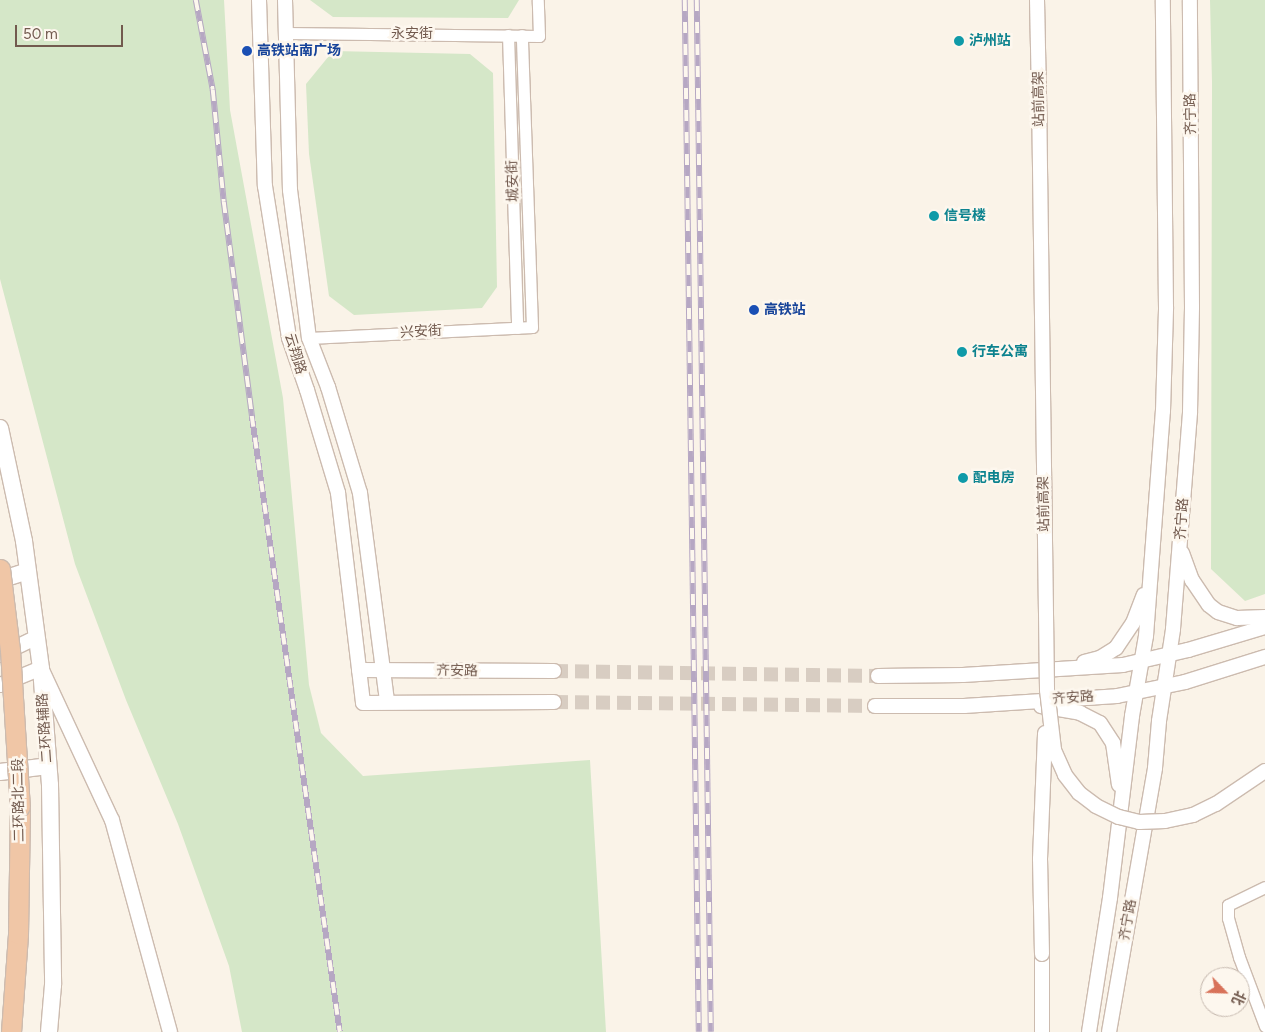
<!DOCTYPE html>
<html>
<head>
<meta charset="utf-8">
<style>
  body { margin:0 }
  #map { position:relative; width:1265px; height:1032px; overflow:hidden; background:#faf3e8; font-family:Figtree,"Noto Sans SC",sans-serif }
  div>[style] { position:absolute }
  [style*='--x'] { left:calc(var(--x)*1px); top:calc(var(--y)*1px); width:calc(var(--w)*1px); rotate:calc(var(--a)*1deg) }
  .green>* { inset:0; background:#d5e7c8 }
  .tertiary-tunnel>* { height:14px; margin-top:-7px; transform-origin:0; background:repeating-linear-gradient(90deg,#d8cdc2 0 14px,transparent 0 21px) }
  .roads { filter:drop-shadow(1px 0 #ccbbaf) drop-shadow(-1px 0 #ccbbaf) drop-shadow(0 1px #ccbbaf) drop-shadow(0 -1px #ccbbaf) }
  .minor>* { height:11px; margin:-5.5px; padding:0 5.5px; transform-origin:5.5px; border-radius:5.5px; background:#fff }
  .tertiary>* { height:14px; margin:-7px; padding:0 7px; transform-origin:7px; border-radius:7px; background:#fff }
  .secondary>* { height:16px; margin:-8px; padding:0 8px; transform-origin:8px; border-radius:8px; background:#fff }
  .trunk>* { height:19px; margin:-9.5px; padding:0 9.5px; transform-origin:9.5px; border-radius:9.5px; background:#f0c6a6 }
  .rail>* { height:5.5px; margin-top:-2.75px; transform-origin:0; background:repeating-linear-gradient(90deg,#fdf7ee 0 11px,#b6a7c3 0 22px); box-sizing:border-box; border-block:1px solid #b6a7c3 }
  .bridges { filter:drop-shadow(1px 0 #ccbbaf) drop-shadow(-1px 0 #ccbbaf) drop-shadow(0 1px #ccbbaf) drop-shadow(0 -1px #ccbbaf) }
  .tertiary-bridge>* { height:14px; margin:-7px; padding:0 7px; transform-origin:7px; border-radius:7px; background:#fff }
  .trunk-bridge>* { height:19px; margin:-9.5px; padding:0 9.5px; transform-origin:9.5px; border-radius:9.5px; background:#f0c6a6 }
  .dots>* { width:14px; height:14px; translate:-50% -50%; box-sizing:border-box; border:2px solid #fdf7ee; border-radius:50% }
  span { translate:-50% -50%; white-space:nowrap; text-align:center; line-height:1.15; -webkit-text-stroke:5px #fdf7ee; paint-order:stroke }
  .street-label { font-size:14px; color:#725a4e }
  .culture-label { font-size:14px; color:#0d838f; font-weight:700 }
  .left { translate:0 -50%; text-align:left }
  .transit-label { font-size:14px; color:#164399; font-weight:700 }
  .north { position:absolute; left:1200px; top:967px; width:50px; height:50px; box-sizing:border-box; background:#fdf7ee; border:1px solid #c5b8ae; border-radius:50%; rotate:114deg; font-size:14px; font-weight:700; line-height:20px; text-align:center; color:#725a4e }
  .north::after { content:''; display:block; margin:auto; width:18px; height:22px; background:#d87259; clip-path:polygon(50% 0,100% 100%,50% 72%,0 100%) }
  .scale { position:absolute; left:15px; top:25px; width:108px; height:22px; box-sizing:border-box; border:2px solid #725a4e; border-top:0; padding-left:6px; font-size:15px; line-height:18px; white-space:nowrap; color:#725a4e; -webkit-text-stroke:4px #fdf7ee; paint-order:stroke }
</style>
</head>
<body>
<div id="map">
  <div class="green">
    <i style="clip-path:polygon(0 0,224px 0,230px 110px,283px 398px,309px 685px,321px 733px,363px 776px,590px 760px,606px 1032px,242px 1032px,229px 966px,178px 824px,126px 700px,75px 564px,0 279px)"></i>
    <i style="clip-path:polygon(310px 0,519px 0,508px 18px,333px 17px)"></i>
    <i style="clip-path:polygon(1210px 0,1265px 0,1265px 594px,1245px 601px,1211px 569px,1212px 82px)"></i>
    <i style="clip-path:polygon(333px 51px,470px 54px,493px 73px,497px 287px,482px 308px,354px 315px,329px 296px,309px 154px,306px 84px)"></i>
  </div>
  <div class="tertiary-tunnel">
    <i style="--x:554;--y:671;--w:324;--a:0.9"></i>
    <i style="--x:554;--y:702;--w:321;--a:0.7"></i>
  </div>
  <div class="roads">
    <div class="minor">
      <i style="--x:285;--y:33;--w:254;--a:0.7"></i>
      <i style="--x:539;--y:36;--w:36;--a:-92"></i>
      <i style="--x:508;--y:35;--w:293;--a:88.2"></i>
      <i style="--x:309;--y:338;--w:223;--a:-2.8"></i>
      <i style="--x:532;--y:327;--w:292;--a:-92"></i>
      <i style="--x:1265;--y:887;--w:41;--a:154.1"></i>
      <i style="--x:1228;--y:905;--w:13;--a:90"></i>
      <i style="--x:1228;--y:918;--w:41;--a:74.2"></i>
      <i style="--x:1239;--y:957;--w:74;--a:69.4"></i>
    </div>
    <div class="tertiary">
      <i style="--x:259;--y:0;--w:186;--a:88.2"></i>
      <i style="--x:265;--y:186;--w:154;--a:81"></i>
      <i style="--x:289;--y:338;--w:55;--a:70.9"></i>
      <i style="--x:307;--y:390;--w:108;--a:73.2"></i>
      <i style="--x:338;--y:493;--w:211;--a:83.2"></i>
      <i style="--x:363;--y:703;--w:191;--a:-0.3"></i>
      <i style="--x:285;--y:0;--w:190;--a:88.5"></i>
      <i style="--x:290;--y:190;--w:149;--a:82.7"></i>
      <i style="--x:309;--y:338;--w:53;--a:68.8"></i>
      <i style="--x:328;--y:387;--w:111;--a:73.2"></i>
      <i style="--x:360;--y:493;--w:210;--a:82.6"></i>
      <i style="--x:1037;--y:0;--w:93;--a:88.8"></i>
      <i style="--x:1182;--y:553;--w:29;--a:70"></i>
      <i style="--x:1192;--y:580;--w:30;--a:56"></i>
      <i style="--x:1209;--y:605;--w:11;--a:38"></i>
      <i style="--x:1218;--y:612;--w:20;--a:18"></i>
      <i style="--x:1237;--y:618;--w:28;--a:-2"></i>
      <i style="--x:0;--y:655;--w:41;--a:-25.9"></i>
      <i style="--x:1084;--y:662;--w:16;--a:-14"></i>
      <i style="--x:1100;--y:658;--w:19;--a:-32"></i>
      <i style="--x:1116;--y:648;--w:30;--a:-56"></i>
      <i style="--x:1133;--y:623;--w:30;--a:-69"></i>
      <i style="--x:359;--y:670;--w:195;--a:0.3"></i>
      <i style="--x:878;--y:676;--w:85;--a:-0.7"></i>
      <i style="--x:963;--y:675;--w:160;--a:-3.6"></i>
      <i style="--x:1123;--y:665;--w:67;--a:-13"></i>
      <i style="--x:1188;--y:650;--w:80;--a:-16.6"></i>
      <i style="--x:0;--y:685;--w:44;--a:-22.5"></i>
      <i style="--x:41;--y:668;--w:168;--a:65"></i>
      <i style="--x:112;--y:820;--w:220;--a:74.7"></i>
      <i style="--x:875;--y:706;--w:89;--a:0"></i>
      <i style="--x:964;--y:706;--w:153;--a:-3.7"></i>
      <i style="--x:1117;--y:696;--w:69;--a:-11.6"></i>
      <i style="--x:1185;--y:682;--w:84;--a:-17.4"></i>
      <i style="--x:1041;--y:706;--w:40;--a:10"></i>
      <i style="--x:1080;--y:713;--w:22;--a:27"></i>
      <i style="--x:1100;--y:723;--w:24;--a:57"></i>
      <i style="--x:1113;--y:743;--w:42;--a:81.9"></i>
      <i style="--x:1042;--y:954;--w:78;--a:90"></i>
      <i style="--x:1089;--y:1032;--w:136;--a:-81.1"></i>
      <i style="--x:1110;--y:898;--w:183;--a:-83.1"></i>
      <i style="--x:1132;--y:716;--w:81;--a:-80.1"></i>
      <i style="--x:1146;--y:636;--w:226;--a:-85.7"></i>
      <i style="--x:1163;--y:411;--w:104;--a:-88.3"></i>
      <i style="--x:1166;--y:307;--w:307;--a:-90.6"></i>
      <i style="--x:1109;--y:1032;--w:268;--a:-80.1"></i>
      <i style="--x:1155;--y:768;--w:47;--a:-85.1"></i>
      <i style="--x:1159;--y:721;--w:93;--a:-81.3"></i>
      <i style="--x:1173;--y:629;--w:218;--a:-85.5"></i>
      <i style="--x:1190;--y:412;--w:105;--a:-88.9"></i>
      <i style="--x:1192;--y:307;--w:307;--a:-90.4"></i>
    </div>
    <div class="secondary">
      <i style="--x:0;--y:428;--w:116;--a:78"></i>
      <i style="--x:24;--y:541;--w:128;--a:82.4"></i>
      <i style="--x:41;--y:668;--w:117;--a:85.6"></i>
      <i style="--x:50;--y:785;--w:200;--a:89.1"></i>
      <i style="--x:53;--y:985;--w:47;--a:94.9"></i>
      <i style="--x:0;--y:580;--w:29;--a:-18"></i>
      <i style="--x:0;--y:772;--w:48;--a:-7.1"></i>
    </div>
    <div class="trunk">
      <i style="--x:11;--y:1032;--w:98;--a:-85.9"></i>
      <i style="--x:18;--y:934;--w:127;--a:-89.1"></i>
    </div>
  </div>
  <div class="rail">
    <i style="--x:196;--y:0;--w:92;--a:79.3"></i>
    <i style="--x:213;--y:90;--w:113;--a:84.4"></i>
    <i style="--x:224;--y:202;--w:216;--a:82.5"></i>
    <i style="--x:252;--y:416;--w:622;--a:81.87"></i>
    <i style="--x:685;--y:0;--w:1032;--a:89.22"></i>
    <i style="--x:697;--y:0;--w:1032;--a:89.22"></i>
  </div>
  <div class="bridges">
    <div class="tertiary-bridge">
      <i style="--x:1039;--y:93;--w:597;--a:89.23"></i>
      <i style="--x:1047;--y:690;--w:60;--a:83.3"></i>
      <i style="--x:1054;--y:750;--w:27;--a:66"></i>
      <i style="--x:1065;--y:775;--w:23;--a:52"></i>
      <i style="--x:1079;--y:793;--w:21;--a:37"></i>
      <i style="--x:1096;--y:806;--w:25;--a:26"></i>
      <i style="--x:1119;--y:817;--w:21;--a:14"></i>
      <i style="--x:1139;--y:822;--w:26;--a:-2"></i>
      <i style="--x:1165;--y:821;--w:29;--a:-12"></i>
      <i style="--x:1193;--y:815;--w:25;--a:-26"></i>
      <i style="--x:1216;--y:804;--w:59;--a:-34"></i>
      <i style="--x:1042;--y:954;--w:95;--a:-91.2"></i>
      <i style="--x:1040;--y:859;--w:126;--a:-87.7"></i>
    </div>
    <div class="trunk-bridge">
      <i style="--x:0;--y:569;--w:82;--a:83"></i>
      <i style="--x:10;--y:650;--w:157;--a:86.4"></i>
    </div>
  </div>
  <div class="dots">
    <i style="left:959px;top:41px;background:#0f9aa8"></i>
    <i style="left:247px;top:51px;background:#1a4fb4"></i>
    <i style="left:934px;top:216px;background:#0f9aa8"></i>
    <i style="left:754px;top:310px;background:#1a4fb4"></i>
    <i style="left:962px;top:352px;background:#0f9aa8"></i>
    <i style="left:963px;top:478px;background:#0f9aa8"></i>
  </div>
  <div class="street-label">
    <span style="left:412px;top:34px">永安街</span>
    <span style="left:1039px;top:99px;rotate:-91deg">站前高架</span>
    <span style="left:1191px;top:114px;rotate:-91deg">齐宁路</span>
    <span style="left:513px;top:181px;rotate:-92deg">城安街</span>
    <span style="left:421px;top:332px;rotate:-3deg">兴安街</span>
    <span style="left:295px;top:354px;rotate:73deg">云翔路</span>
    <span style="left:1044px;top:504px;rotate:-91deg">站前高架</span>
    <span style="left:1182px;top:519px;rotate:-86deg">齐宁路</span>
    <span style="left:457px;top:671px;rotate:1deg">齐安路</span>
    <span style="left:1073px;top:698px;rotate:-4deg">齐安路</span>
    <span style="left:45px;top:728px;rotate:-94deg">二环路辅路</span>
    <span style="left:19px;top:800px;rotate:-91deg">二环路北二段</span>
    <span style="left:1128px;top:920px;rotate:-80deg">齐宁路</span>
  </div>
  <div class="culture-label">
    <span class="left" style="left:969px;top:41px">泸州站</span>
    <span class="left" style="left:944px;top:216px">信号楼</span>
    <span class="left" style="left:972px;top:352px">行车公寓</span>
    <span class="left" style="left:973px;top:478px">配电房</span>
  </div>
  <div class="transit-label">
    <span class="left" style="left:257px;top:51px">高铁站南广场</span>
    <span class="left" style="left:764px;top:310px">高铁站</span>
  </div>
  <div class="north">北</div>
  <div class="scale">50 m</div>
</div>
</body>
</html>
